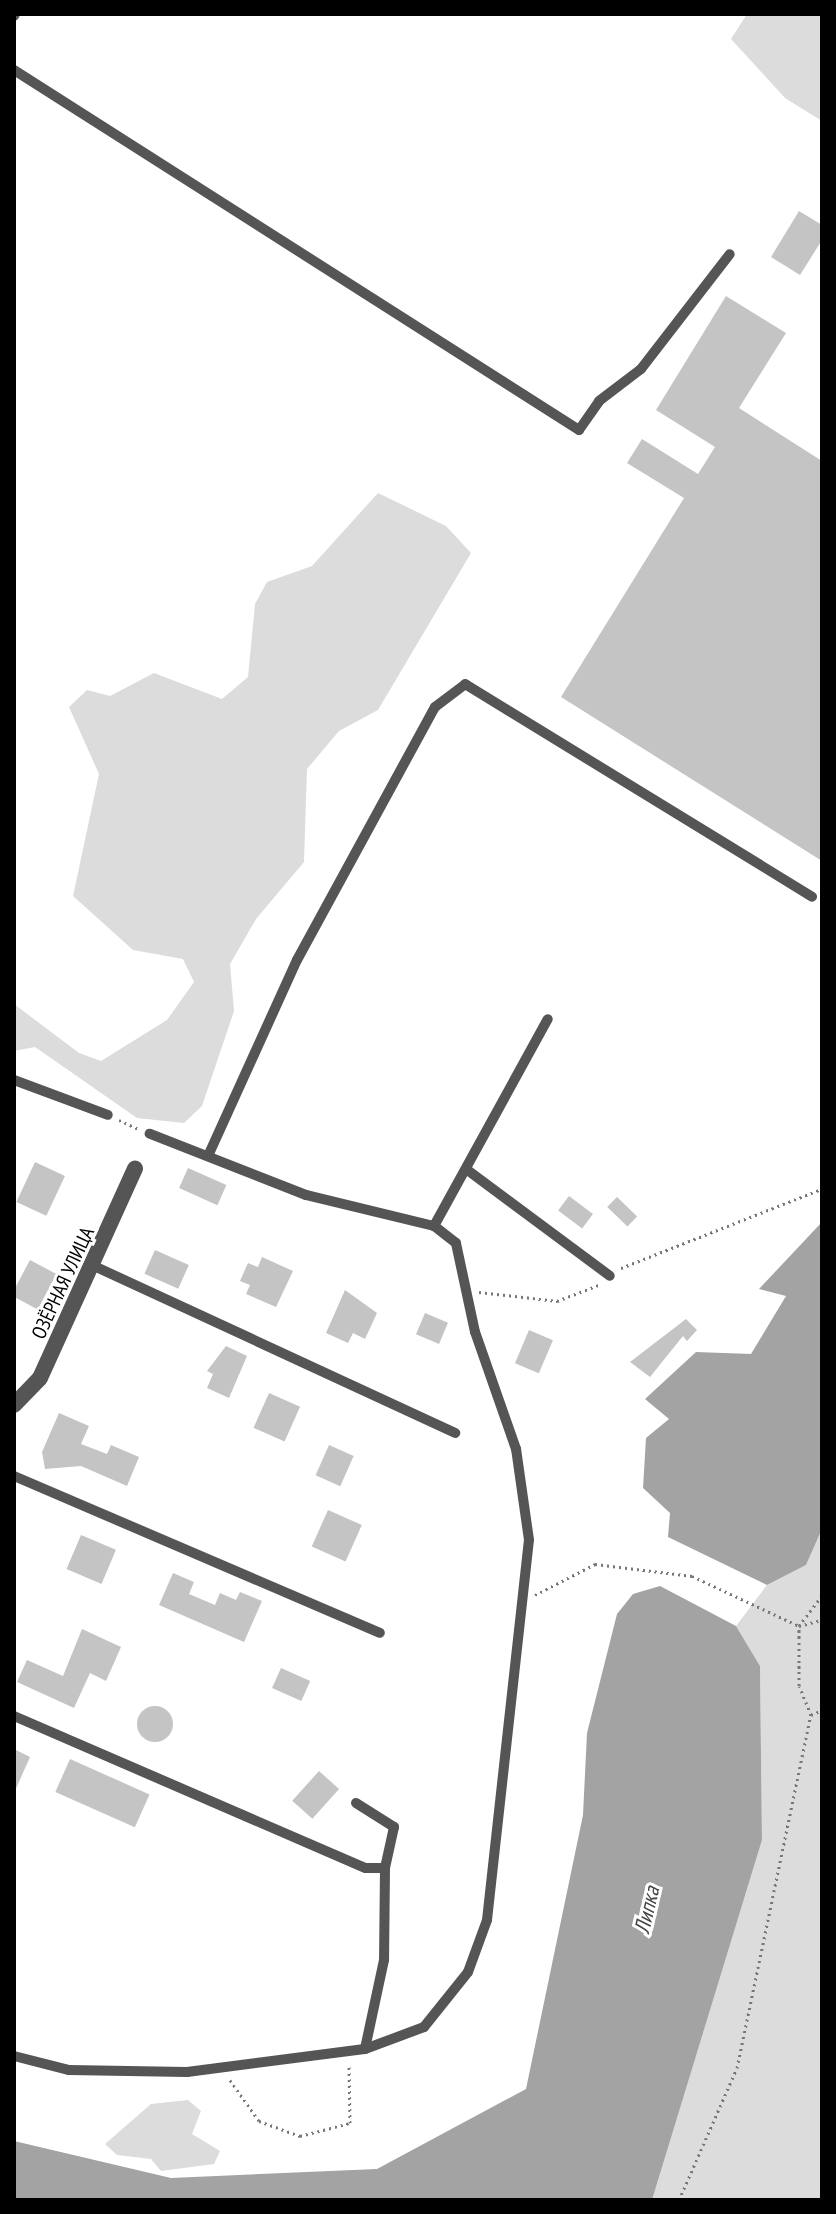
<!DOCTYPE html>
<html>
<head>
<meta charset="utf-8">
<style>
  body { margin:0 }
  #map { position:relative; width:836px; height:2214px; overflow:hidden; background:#fff; font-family:"PT Sans Narrow",sans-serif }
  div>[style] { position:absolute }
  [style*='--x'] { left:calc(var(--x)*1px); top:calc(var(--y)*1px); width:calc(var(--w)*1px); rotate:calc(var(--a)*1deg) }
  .green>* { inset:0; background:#dcdcdc }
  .water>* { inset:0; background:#a3a3a3 }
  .building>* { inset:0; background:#c4c4c4; transform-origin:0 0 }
  .round { border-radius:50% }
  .path>* { height:3px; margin-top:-1.5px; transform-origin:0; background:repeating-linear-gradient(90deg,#777 0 2px,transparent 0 6px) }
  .lane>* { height:10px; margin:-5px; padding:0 5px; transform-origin:5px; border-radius:5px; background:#555 }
  .street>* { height:16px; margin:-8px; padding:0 8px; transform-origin:8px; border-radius:8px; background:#555 }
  span { translate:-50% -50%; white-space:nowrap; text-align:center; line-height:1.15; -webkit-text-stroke:6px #fff; paint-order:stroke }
  .street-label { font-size:20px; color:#000 }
  .water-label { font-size:22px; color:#444; font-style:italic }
  .frame { position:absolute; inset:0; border:16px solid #000; pointer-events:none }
</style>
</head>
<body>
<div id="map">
  <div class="green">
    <i style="clip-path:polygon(747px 14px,822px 14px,822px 121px,785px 98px,731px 39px)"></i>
    <i style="clip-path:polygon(378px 493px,446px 526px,471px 553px,378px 710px,339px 731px,307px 769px,304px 862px,256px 919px,230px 964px,234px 1011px,202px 1106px,184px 1123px,137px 1118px,35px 1047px,14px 1051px,14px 1004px,79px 1053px,101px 1061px,167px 1020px,194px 982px,183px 959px,133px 950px,73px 896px,99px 774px,69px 707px,87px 690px,110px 696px,154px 673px,222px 699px,248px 677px,255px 604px,267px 582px,312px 566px)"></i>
    <i style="clip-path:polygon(822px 1529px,822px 2200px,652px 2200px,762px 1840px,760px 1666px,736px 1626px,767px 1585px,806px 1565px)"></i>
    <i style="clip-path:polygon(188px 2100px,201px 2111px,192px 2134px,220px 2151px,214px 2164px,161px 2171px,151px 2159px,117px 2155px,105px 2144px,151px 2104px)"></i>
  </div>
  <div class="water">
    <i style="clip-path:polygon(822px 1222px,822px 1529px,806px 1565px,767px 1585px,668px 1537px,670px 1513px,643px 1488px,646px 1438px,669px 1419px,645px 1399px,696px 1352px,751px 1354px,786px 1296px,759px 1289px)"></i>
    <i style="clip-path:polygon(660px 1586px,736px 1626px,760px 1666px,762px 1840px,652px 2200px,14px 2200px,14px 2141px,171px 2178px,377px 2169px,526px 2089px,583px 1815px,587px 1733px,617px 1614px,633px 1594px)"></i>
  </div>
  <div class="building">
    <i style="clip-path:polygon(799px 211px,822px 225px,822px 240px,800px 275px,771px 257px)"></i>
    <i style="clip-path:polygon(726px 296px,786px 333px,739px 408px,822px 461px,822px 861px,561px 697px,684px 498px,627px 463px,642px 439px,698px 474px,715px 447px,656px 410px)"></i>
    <i style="left:35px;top:1162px;width:33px;height:44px;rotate:25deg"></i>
    <i style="left:188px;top:1168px;width:42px;height:22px;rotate:24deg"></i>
    <i style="left:569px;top:1196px;width:30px;height:18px;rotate:37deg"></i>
    <i style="left:617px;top:1197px;width:28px;height:14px;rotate:44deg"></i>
    <i style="left:155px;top:1250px;width:37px;height:26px;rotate:24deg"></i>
    <i style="clip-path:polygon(262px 1257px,293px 1271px,276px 1307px,246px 1294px,250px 1285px,240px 1281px,248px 1263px,258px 1267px)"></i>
    <i style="left:30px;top:1260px;width:30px;height:40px;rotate:28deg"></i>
    <i style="clip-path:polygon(345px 1290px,377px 1313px,365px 1339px,353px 1333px,348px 1343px,326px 1333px)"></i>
    <i style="left:425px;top:1313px;width:25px;height:23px;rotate:23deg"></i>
    <i style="clip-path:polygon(686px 1319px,697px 1330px,687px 1341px,683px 1336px,650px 1377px,630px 1362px)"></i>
    <i style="left:529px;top:1330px;width:26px;height:36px;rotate:23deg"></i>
    <i style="clip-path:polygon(226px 1346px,247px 1356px,229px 1398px,207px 1388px,213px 1374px,207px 1371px)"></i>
    <i style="left:269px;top:1393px;width:34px;height:38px;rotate:24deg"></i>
    <i style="clip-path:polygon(59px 1413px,89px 1426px,81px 1444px,107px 1454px,111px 1445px,139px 1457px,127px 1486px,81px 1466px,45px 1469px,42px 1452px)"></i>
    <i style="left:329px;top:1445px;width:27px;height:33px;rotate:24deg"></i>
    <i style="left:328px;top:1510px;width:37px;height:40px;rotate:24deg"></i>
    <i style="left:81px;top:1535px;width:38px;height:37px;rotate:23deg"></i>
    <i style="clip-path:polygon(173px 1573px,194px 1582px,189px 1594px,215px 1605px,220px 1593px,236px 1600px,240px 1592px,262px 1601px,244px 1642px,159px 1605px)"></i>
    <i style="clip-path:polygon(82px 1629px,121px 1647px,106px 1681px,90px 1673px,74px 1708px,17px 1682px,27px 1660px,63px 1676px)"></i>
    <i style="left:281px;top:1668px;width:32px;height:22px;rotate:24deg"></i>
    <i class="round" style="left:137px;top:1706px;width:36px;height:36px"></i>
    <i style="clip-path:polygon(14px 1749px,30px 1757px,14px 1793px)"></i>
    <i style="left:70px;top:1759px;width:87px;height:36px;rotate:24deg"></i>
    <i style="left:319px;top:1771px;width:27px;height:40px;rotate:42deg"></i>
  </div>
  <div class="path">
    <i style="--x:119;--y:1120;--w:21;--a:25"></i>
    <i style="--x:621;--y:1268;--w:216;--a:-21.5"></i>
    <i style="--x:479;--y:1292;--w:79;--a:6.6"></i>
    <i style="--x:557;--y:1301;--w:45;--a:-20.9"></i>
    <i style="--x:535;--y:1595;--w:68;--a:-27.3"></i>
    <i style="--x:595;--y:1564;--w:98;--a:7.1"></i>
    <i style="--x:692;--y:1576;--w:118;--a:25"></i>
    <i style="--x:799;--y:1626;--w:39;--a:-53"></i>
    <i style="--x:811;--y:1715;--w:12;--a:-24"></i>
    <i style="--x:230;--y:2080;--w:50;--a:54.7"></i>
    <i style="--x:259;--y:2121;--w:44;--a:20.1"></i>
    <i style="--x:300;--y:2136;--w:52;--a:-14.6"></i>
    <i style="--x:350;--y:2123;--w:59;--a:-91"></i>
    <i style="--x:679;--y:2200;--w:144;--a:-66.3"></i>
    <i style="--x:737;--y:2068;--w:361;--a:-78.2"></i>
    <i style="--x:811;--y:1715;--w:31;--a:-112"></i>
    <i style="--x:799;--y:1686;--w:60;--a:-90"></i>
    <i style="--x:799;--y:1626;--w:24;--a:-15"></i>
  </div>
  <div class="lane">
    <i style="--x:14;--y:16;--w:2;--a:-63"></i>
    <i style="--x:14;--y:70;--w:670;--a:32.5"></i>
    <i style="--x:579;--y:430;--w:35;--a:-55"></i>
    <i style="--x:599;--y:401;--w:53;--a:-37.3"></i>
    <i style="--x:641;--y:369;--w:145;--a:-52.3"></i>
    <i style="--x:14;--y:1080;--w:100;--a:20.4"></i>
    <i style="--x:208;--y:1156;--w:215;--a:-65.6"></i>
    <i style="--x:297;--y:960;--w:288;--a:-61.4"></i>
    <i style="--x:435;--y:707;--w:38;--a:-37"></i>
    <i style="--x:465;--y:684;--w:407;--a:31.5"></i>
    <i style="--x:466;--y:1169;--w:179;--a:36.6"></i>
    <i style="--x:434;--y:1226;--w:236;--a:-61.2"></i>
    <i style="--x:94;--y:1266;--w:398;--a:24.8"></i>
    <i style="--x:14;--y:1476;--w:398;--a:23.2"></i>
    <i style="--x:14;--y:1716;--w:383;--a:23.4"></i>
    <i style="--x:366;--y:1868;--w:19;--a:0"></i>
    <i style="--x:385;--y:1868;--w:92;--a:90.6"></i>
    <i style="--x:384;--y:1960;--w:91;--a:102.1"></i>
    <i style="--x:356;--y:1803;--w:45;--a:32.3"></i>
    <i style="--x:394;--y:1827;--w:42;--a:102.4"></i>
    <i style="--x:14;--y:2056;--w:57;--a:14.3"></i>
    <i style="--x:69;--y:2070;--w:118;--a:1"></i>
    <i style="--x:187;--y:2072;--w:179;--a:-7.4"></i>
    <i style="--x:365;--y:2049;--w:63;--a:-20.4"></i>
    <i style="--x:424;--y:2027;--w:70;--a:-51.3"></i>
    <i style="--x:468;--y:1972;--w:55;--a:-69.9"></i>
    <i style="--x:487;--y:1920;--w:382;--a:-83.7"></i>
    <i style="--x:529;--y:1540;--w:92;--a:-98.1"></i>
    <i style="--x:516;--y:1449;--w:124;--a:-109.3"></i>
    <i style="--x:475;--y:1332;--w:91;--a:-102.1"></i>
    <i style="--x:456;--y:1243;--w:28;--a:-142"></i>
    <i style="--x:434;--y:1226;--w:132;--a:-166.4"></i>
    <i style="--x:306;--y:1195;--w:168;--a:-158.6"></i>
  </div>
  <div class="street">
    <i style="--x:14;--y:1405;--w:37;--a:-46"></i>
    <i style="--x:40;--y:1378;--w:230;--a:-65.6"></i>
  </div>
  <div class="street-label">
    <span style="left:63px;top:1283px;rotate:-65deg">ОЗЁРНАЯ УЛИЦА</span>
  </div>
  <div class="water-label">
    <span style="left:647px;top:1910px;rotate:-77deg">Липка</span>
  </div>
  <div class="frame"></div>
</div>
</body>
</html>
